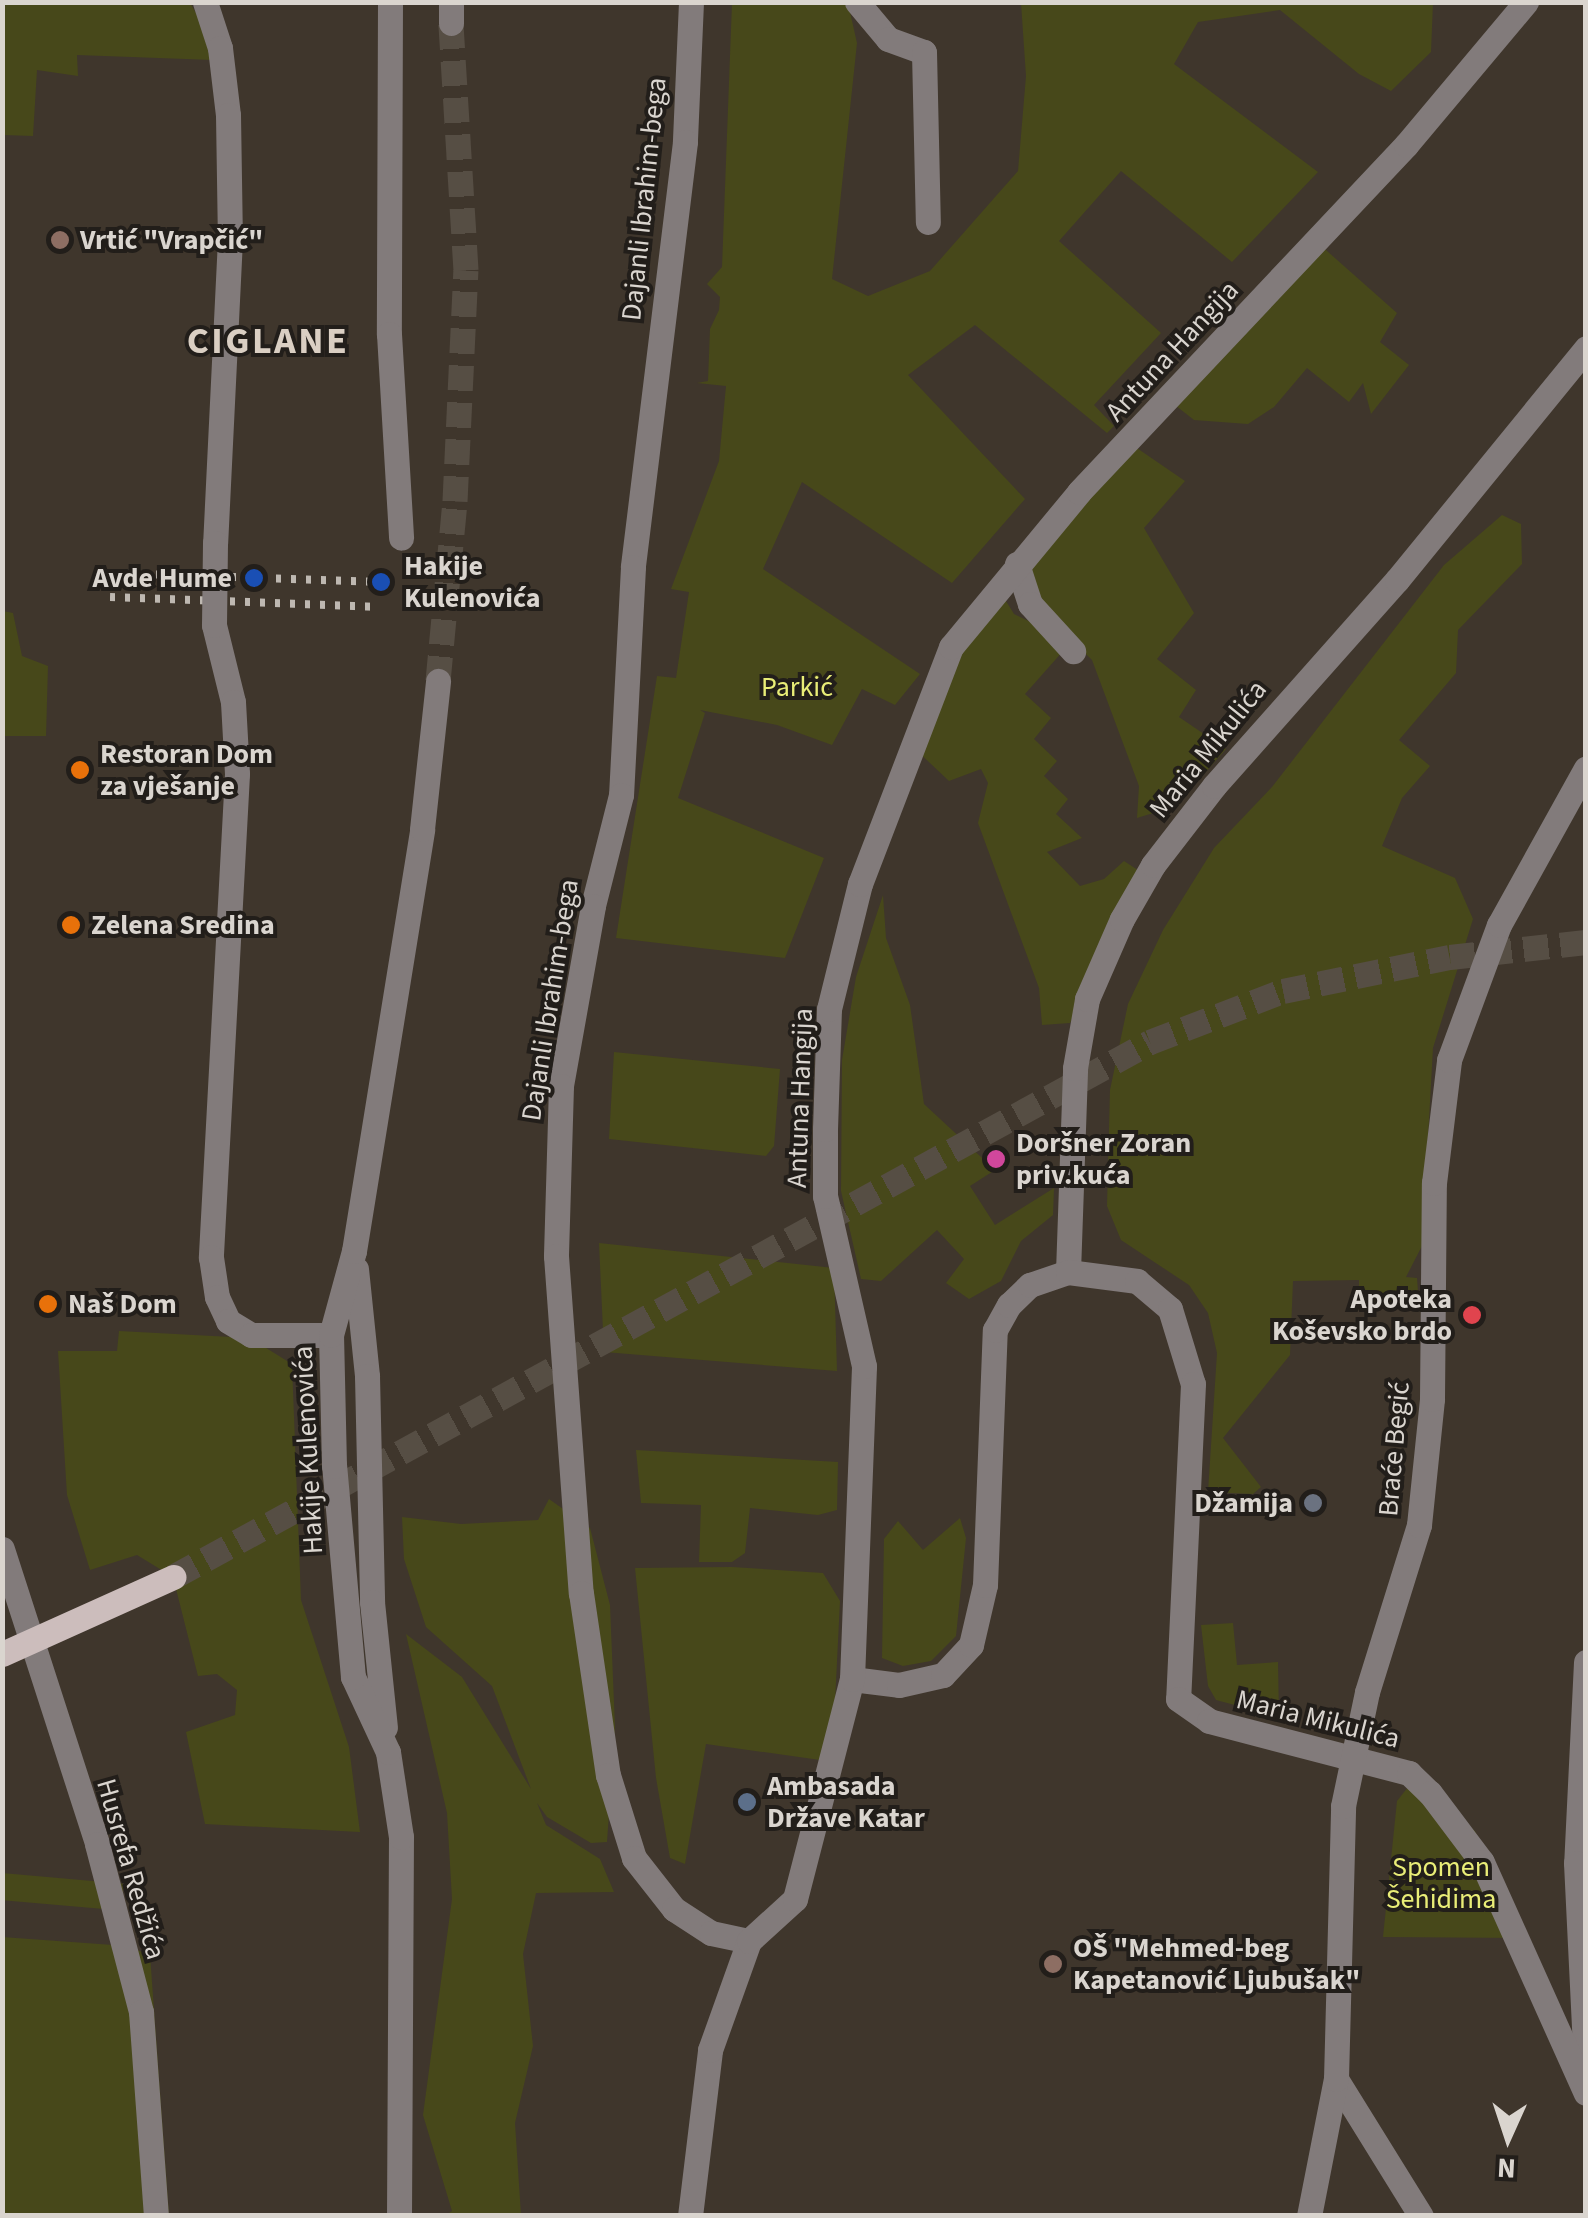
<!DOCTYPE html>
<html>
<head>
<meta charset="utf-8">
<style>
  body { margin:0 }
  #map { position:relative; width:1588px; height:2218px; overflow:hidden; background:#3f362c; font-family:"Source Sans 3",sans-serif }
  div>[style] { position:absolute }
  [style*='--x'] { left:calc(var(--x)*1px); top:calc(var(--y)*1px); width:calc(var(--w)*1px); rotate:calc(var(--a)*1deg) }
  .green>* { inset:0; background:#47481a; transform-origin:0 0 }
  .minor-tunnel>* { height:25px; margin-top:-12.5px; transform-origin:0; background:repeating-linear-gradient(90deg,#564e44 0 25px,transparent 0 37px) }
  .major-tunnel>* { height:25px; margin-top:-12.5px; transform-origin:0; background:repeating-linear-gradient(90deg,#564e44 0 25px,transparent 0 37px) }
  .minor>* { height:25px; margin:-12.5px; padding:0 12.5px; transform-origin:12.5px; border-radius:12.5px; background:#827b7b }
  .rail>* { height:8px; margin-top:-4px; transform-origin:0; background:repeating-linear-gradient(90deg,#beb8b1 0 5px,transparent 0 15px) }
  .minor-bridge>* { height:25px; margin:-12.5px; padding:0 12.5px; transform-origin:12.5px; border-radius:12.5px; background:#827b7b }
  .major-bridge>* { height:25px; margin:-12.5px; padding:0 12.5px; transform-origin:12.5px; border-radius:12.5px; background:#ccbdbc }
  .dots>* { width:28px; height:28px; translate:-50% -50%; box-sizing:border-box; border:5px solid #221e1a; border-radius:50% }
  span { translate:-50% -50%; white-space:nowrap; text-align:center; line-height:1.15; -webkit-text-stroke:8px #221e1a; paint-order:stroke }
  .street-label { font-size:28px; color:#dad5cf }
  .poi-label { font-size:28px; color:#dad5cf; font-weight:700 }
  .left { translate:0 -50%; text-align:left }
  .right { translate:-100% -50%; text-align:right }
  .park-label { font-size:28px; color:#e9ed77 }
  .district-label { font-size:38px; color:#dacfc3; font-weight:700; letter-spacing:2.5px }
  .frame { position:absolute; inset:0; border:5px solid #dad5cf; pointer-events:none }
  .north { position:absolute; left:1458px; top:2088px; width:100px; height:100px; -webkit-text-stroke:8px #221e1a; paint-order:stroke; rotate:183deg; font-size:28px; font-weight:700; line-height:40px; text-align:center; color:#dad5cf }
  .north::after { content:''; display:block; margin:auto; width:35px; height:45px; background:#dad5cf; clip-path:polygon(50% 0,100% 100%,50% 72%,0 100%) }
</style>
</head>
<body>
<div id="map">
  <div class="green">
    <i style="clip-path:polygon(3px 3px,190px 3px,210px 37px,213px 60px,77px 55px,78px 76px,37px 70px,33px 136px,3px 135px)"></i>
    <i style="clip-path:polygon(732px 3px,848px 3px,857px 43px,832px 279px,868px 296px,930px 271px,1018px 171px,1026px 76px,1021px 3px,1433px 3px,1431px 52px,1391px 91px,1359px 74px,1280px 10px,1198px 22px,1174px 64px,1318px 172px,1232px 262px,1121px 171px,1059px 241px,1161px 333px,1094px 405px,1114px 426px,1107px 433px,975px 325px,908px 375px,1025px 499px,952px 583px,802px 482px,763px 569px,920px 674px,895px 705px,862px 689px,832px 745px,777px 725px,700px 710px,705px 713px,678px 798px,824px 858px,785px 958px,616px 938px,657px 676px,676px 678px,689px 592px,671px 589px,719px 461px,726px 386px,697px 383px,708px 381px,710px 329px,719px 310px,720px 297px,707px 284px,722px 267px)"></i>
    <i style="clip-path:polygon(1318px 243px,1397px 313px,1380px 342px,1409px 365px,1371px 414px,1363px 383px,1349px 402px,1307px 368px,1274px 407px,1248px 424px,1194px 420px,1166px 398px)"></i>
    <i style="clip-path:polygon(1131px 444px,1185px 481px,1144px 528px,1194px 613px,1157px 659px,1196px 690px,1179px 717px,1226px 749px,1176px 806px,1137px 818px,1139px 786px,1092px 660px,1028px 597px,1022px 557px)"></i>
    <i style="clip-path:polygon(1502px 515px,1521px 524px,1522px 564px,1458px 630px,1456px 673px,1399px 740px,1430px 766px,1402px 798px,1382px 846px,1455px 878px,1473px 919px,1433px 1048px,1422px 1246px,1406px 1277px,1417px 1278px,1419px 1304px,1359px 1307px,1359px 1280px,1293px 1281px,1290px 1355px,1223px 1438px,1261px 1487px,1253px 1494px,1208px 1492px,1217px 1353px,1208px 1313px,1189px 1285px,1121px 1240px,1107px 1206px,1110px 1090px,1128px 1004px,1163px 930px,1214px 848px,1272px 787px,1444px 565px)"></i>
    <i style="clip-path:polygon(998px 588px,1014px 614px,1043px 628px,1064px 650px,1025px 694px,1051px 718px,1034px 739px,1057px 761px,1044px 776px,1068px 799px,1056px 814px,1082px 838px,1047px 852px,1080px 886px,1104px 879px,1124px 861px,1147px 876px,1070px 1023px,1042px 1025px,1039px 988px,978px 823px,988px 783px,981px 769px,949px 781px,913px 747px,951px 647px)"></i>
    <i style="clip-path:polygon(3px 611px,13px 613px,22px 656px,48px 666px,46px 736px,4px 736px,3px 830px)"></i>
    <i style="clip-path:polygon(883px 895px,886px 938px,910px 1005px,924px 1104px,995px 1170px,970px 1186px,995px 1225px,1054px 1188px,1053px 1215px,1021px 1241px,1001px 1281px,969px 1299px,946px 1283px,964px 1259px,937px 1230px,881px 1281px,861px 1279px,841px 1191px,842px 1060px,856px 977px)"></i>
    <i style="clip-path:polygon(614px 1052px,780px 1069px,774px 1146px,766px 1156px,609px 1139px)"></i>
    <i style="clip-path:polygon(599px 1243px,834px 1268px,837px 1371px,604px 1352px)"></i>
    <i style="clip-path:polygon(119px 1331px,250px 1338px,292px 1364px,301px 1600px,349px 1747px,360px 1832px,205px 1824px,186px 1732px,235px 1715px,237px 1690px,217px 1674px,198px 1676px,173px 1577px,137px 1555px,90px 1570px,67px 1495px,58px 1351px,117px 1351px)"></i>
    <i style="clip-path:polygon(636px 1450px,838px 1462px,837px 1510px,818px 1515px,750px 1508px,745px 1553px,732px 1562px,699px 1562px,701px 1505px,641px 1503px)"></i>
    <i style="clip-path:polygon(549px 1499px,590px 1528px,610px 1605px,615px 1727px,607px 1842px,591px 1843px,547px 1817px,537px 1803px,546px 1825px,600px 1859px,614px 1892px,536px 1893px,523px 1954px,533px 2046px,515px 2123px,521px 2215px,446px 2215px,452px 2211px,423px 2115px,452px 1899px,447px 1813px,406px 1634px,462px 1677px,531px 1789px,492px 1686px,426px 1627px,404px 1559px,402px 1517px,461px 1524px,538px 1520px)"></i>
    <i style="clip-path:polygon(960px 1518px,966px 1538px,956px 1636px,931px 1661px,903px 1666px,882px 1658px,884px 1539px,898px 1521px,923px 1550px)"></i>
    <i style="clip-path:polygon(732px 1567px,823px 1573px,840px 1601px,835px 1702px,820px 1760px,706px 1744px,685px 1864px,670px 1858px,656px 1778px,635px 1568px)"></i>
    <i style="clip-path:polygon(1233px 1623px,1237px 1665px,1278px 1662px,1279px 1717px,1216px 1700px,1208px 1686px,1201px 1625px)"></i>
    <i style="clip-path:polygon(1412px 1782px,1475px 1831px,1521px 1938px,1383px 1937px,1397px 1801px)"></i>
    <i style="left:2px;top:1873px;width:122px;height:27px;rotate:5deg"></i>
    <i style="clip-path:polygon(2px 1937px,127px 1946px,150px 1955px,169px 2215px,3px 2215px)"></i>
  </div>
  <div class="minor-tunnel">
    <i style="--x:438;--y:681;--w:181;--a:-84.6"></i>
    <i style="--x:455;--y:501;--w:231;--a:-87.3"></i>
    <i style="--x:466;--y:270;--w:247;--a:-93.5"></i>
  </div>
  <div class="major-tunnel">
    <i style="--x:173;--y:1577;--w:1114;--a:-28.7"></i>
    <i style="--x:1150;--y:1042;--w:142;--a:-21"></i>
    <i style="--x:1283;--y:991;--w:170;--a:-11.5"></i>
    <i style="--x:1450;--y:957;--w:137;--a:-6.3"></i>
  </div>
  <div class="minor">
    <i style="--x:205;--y:2;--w:48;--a:71.9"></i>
    <i style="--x:220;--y:48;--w:67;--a:83.2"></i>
    <i style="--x:228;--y:115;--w:124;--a:89.1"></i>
    <i style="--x:230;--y:239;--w:304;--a:92.8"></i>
    <i style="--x:390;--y:2;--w:332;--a:90.2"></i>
    <i style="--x:389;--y:334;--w:204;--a:86.6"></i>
    <i style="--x:691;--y:2;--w:140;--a:92.5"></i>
    <i style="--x:685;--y:142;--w:428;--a:97"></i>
    <i style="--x:633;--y:567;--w:228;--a:93"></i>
    <i style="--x:621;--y:795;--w:114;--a:104.2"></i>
    <i style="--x:593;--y:906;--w:183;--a:100.1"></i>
    <i style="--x:561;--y:1086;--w:170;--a:91.7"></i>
    <i style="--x:556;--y:1256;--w:338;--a:85.8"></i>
    <i style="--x:581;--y:1593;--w:184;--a:81.6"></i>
    <i style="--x:608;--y:1775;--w:87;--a:72.6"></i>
    <i style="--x:634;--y:1858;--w:65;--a:51.9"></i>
    <i style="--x:674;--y:1909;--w:44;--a:33"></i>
    <i style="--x:711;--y:1933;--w:39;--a:12"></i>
    <i style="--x:857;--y:2;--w:48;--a:50"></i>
    <i style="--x:888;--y:39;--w:38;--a:20"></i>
    <i style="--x:924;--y:52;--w:170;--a:88.7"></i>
    <i style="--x:451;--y:23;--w:21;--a:-90"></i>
    <i style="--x:1017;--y:564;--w:42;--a:72"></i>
    <i style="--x:1030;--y:604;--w:64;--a:47.5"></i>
    <i style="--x:214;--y:625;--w:79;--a:76.1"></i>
    <i style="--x:233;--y:702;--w:72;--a:86.8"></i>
    <i style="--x:237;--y:774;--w:484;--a:93.1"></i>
    <i style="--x:211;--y:1257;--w:40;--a:81.5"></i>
    <i style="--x:217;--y:1297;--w:26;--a:65"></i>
    <i style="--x:228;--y:1321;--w:27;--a:31"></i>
    <i style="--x:251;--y:1335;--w:80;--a:0"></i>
    <i style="--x:356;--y:1269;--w:108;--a:84.1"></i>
    <i style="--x:367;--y:1376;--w:226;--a:88.7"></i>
    <i style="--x:372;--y:1602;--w:126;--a:84.1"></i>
    <i style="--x:1068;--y:1272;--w:204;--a:-88"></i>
    <i style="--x:1075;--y:1068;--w:70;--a:-80.1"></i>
    <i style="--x:1087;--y:999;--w:87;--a:-66.4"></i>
    <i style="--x:1122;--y:919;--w:62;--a:-60.1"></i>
    <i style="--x:1153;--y:865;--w:100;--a:-52.3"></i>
    <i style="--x:1214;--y:786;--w:276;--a:-48.4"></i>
    <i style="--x:1397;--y:580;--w:299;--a:-50.8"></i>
    <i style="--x:2;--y:1549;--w:310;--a:72.1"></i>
    <i style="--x:97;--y:1844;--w:174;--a:75.3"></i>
    <i style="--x:141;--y:2012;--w:205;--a:85.8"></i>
    <i style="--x:1586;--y:1662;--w:201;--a:92.8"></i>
    <i style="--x:1576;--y:1863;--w:204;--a:87.2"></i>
    <i style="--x:852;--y:1679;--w:47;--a:7.3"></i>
    <i style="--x:899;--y:1685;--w:45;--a:-12.8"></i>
    <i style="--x:943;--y:1675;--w:41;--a:-47"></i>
    <i style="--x:971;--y:1645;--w:62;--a:-76.9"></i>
    <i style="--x:985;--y:1585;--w:255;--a:-87.8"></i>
    <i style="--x:995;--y:1330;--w:29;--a:-61"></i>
    <i style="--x:1009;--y:1305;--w:29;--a:-44"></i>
    <i style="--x:1030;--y:1285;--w:40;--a:-18.9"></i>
    <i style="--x:1068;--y:1272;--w:70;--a:7.4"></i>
    <i style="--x:1137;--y:1281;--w:43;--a:40.3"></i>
    <i style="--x:1170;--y:1309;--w:78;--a:73"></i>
    <i style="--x:1193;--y:1384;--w:315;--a:92.7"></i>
    <i style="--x:1178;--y:1699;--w:38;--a:35"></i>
    <i style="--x:1209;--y:1721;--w:207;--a:14.6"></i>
    <i style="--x:1409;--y:1773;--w:29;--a:44"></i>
    <i style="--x:1430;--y:1793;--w:86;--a:53"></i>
    <i style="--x:1482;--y:1862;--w:253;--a:65.8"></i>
    <i style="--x:1336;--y:2079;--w:161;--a:58.2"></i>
    <i style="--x:399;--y:2216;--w:379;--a:-89.7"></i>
    <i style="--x:401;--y:1837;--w:86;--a:-98.7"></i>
    <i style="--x:388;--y:1752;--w:83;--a:-115"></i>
    <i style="--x:353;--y:1677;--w:212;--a:-95.1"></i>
    <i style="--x:334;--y:1466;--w:131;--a:-91.3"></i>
    <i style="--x:331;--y:1335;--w:87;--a:-74.7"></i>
    <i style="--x:354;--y:1251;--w:427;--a:-80.8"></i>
    <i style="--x:422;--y:829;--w:149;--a:-83.8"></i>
    <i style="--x:690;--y:2216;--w:167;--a:-83.1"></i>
    <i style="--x:710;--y:2050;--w:116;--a:-70.3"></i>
    <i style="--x:749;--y:1941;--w:62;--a:-42.4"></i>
    <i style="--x:795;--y:1899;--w:227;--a:-75.5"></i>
    <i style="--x:852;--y:1679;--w:313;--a:-87.8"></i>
    <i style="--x:864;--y:1366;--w:174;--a:-102.9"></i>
    <i style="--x:825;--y:1196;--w:67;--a:-90"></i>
    <i style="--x:825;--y:1129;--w:120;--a:-88.1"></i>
    <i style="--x:829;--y:1009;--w:129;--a:-76.1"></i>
    <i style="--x:860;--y:884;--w:254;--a:-69"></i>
    <i style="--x:951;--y:647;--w:201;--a:-50.4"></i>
    <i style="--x:1079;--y:492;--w:477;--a:-46.7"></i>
    <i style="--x:1406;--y:145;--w:187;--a:-50"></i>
    <i style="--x:1309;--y:2216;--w:140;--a:-78.9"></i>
    <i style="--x:1336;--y:2079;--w:273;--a:-88.5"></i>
    <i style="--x:1343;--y:1806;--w:116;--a:-78.1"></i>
    <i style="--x:1367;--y:1692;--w:175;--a:-72.7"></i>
    <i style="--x:1419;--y:1525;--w:127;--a:-84.1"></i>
    <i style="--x:1432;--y:1399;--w:216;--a:-89.5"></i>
    <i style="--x:1434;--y:1183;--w:124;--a:-83"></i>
    <i style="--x:1449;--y:1060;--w:144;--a:-69.7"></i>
    <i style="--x:1499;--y:925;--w:179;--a:-61"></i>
  </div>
  <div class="rail">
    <i style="--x:111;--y:573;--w:270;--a:1.9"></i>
    <i style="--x:110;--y:597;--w:270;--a:2.1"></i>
  </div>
  <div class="minor-bridge">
    <i style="--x:214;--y:625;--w:82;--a:-89.3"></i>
  </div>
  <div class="major-bridge">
    <i style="--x:2;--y:1654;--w:188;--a:-24.2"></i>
  </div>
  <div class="dots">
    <i style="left:60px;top:240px;background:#8d6e63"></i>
    <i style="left:254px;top:578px;background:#1a4fb4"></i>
    <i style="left:381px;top:582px;background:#1a4fb4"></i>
    <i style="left:80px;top:770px;background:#e8710a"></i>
    <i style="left:71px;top:925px;background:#e8710a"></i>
    <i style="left:996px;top:1159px;background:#d1479c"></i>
    <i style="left:48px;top:1304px;background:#e8710a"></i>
    <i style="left:1472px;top:1315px;background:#e0444e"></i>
    <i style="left:1313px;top:1503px;background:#6b7280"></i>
    <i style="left:747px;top:1802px;background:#5c6f8a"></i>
    <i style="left:1053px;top:1964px;background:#8d6e63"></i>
  </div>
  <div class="street-label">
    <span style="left:644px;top:199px;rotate:-84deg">Dajanli Ibrahim-bega</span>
    <span style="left:1172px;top:351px;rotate:-47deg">Antuna Hangija</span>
    <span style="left:1208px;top:749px;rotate:-51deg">Maria Mikulića</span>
    <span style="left:550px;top:1000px;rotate:-81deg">Dajanli Ibrahim-bega</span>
    <span style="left:800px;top:1098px;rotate:-88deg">Antuna Hangija</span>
    <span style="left:1394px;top:1449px;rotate:-85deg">Braće Begić</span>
    <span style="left:308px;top:1450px;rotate:-93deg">Hakije Kulenovića</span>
    <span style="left:1318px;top:1719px;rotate:14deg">Maria Mikulića</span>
    <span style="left:131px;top:1869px;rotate:74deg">Husrefa Redžića</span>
  </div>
  <div class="poi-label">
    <span class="left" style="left:80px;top:240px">Vrtić "Vrapčić"</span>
    <span class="left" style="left:404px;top:582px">Hakije<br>Kulenovića</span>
    <span class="right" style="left:232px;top:578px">Avde Hume</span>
    <span class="left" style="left:100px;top:770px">Restoran Dom<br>za vješanje</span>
    <span class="left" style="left:91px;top:925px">Zelena Sredina</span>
    <span class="left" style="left:1016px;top:1159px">Doršner Zoran<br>priv.kuća</span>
    <span class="right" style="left:1452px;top:1315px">Apoteka<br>Koševsko brdo</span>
    <span class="left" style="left:68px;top:1304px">Naš Dom</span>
    <span class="right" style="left:1293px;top:1503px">Džamija</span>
    <span class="left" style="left:767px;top:1802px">Ambasada<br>Države Katar</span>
    <span class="left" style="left:1073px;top:1964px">OŠ "Mehmed-beg<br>Kapetanović Ljubušak"</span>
  </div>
  <div class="park-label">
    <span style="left:797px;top:687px">Parkić</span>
    <span style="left:1441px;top:1883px">Spomen<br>Šehidima</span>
  </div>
  <div class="district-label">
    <span style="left:268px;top:342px">CIGLANE</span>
  </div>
  <div class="frame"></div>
  <div class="north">N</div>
</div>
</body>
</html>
